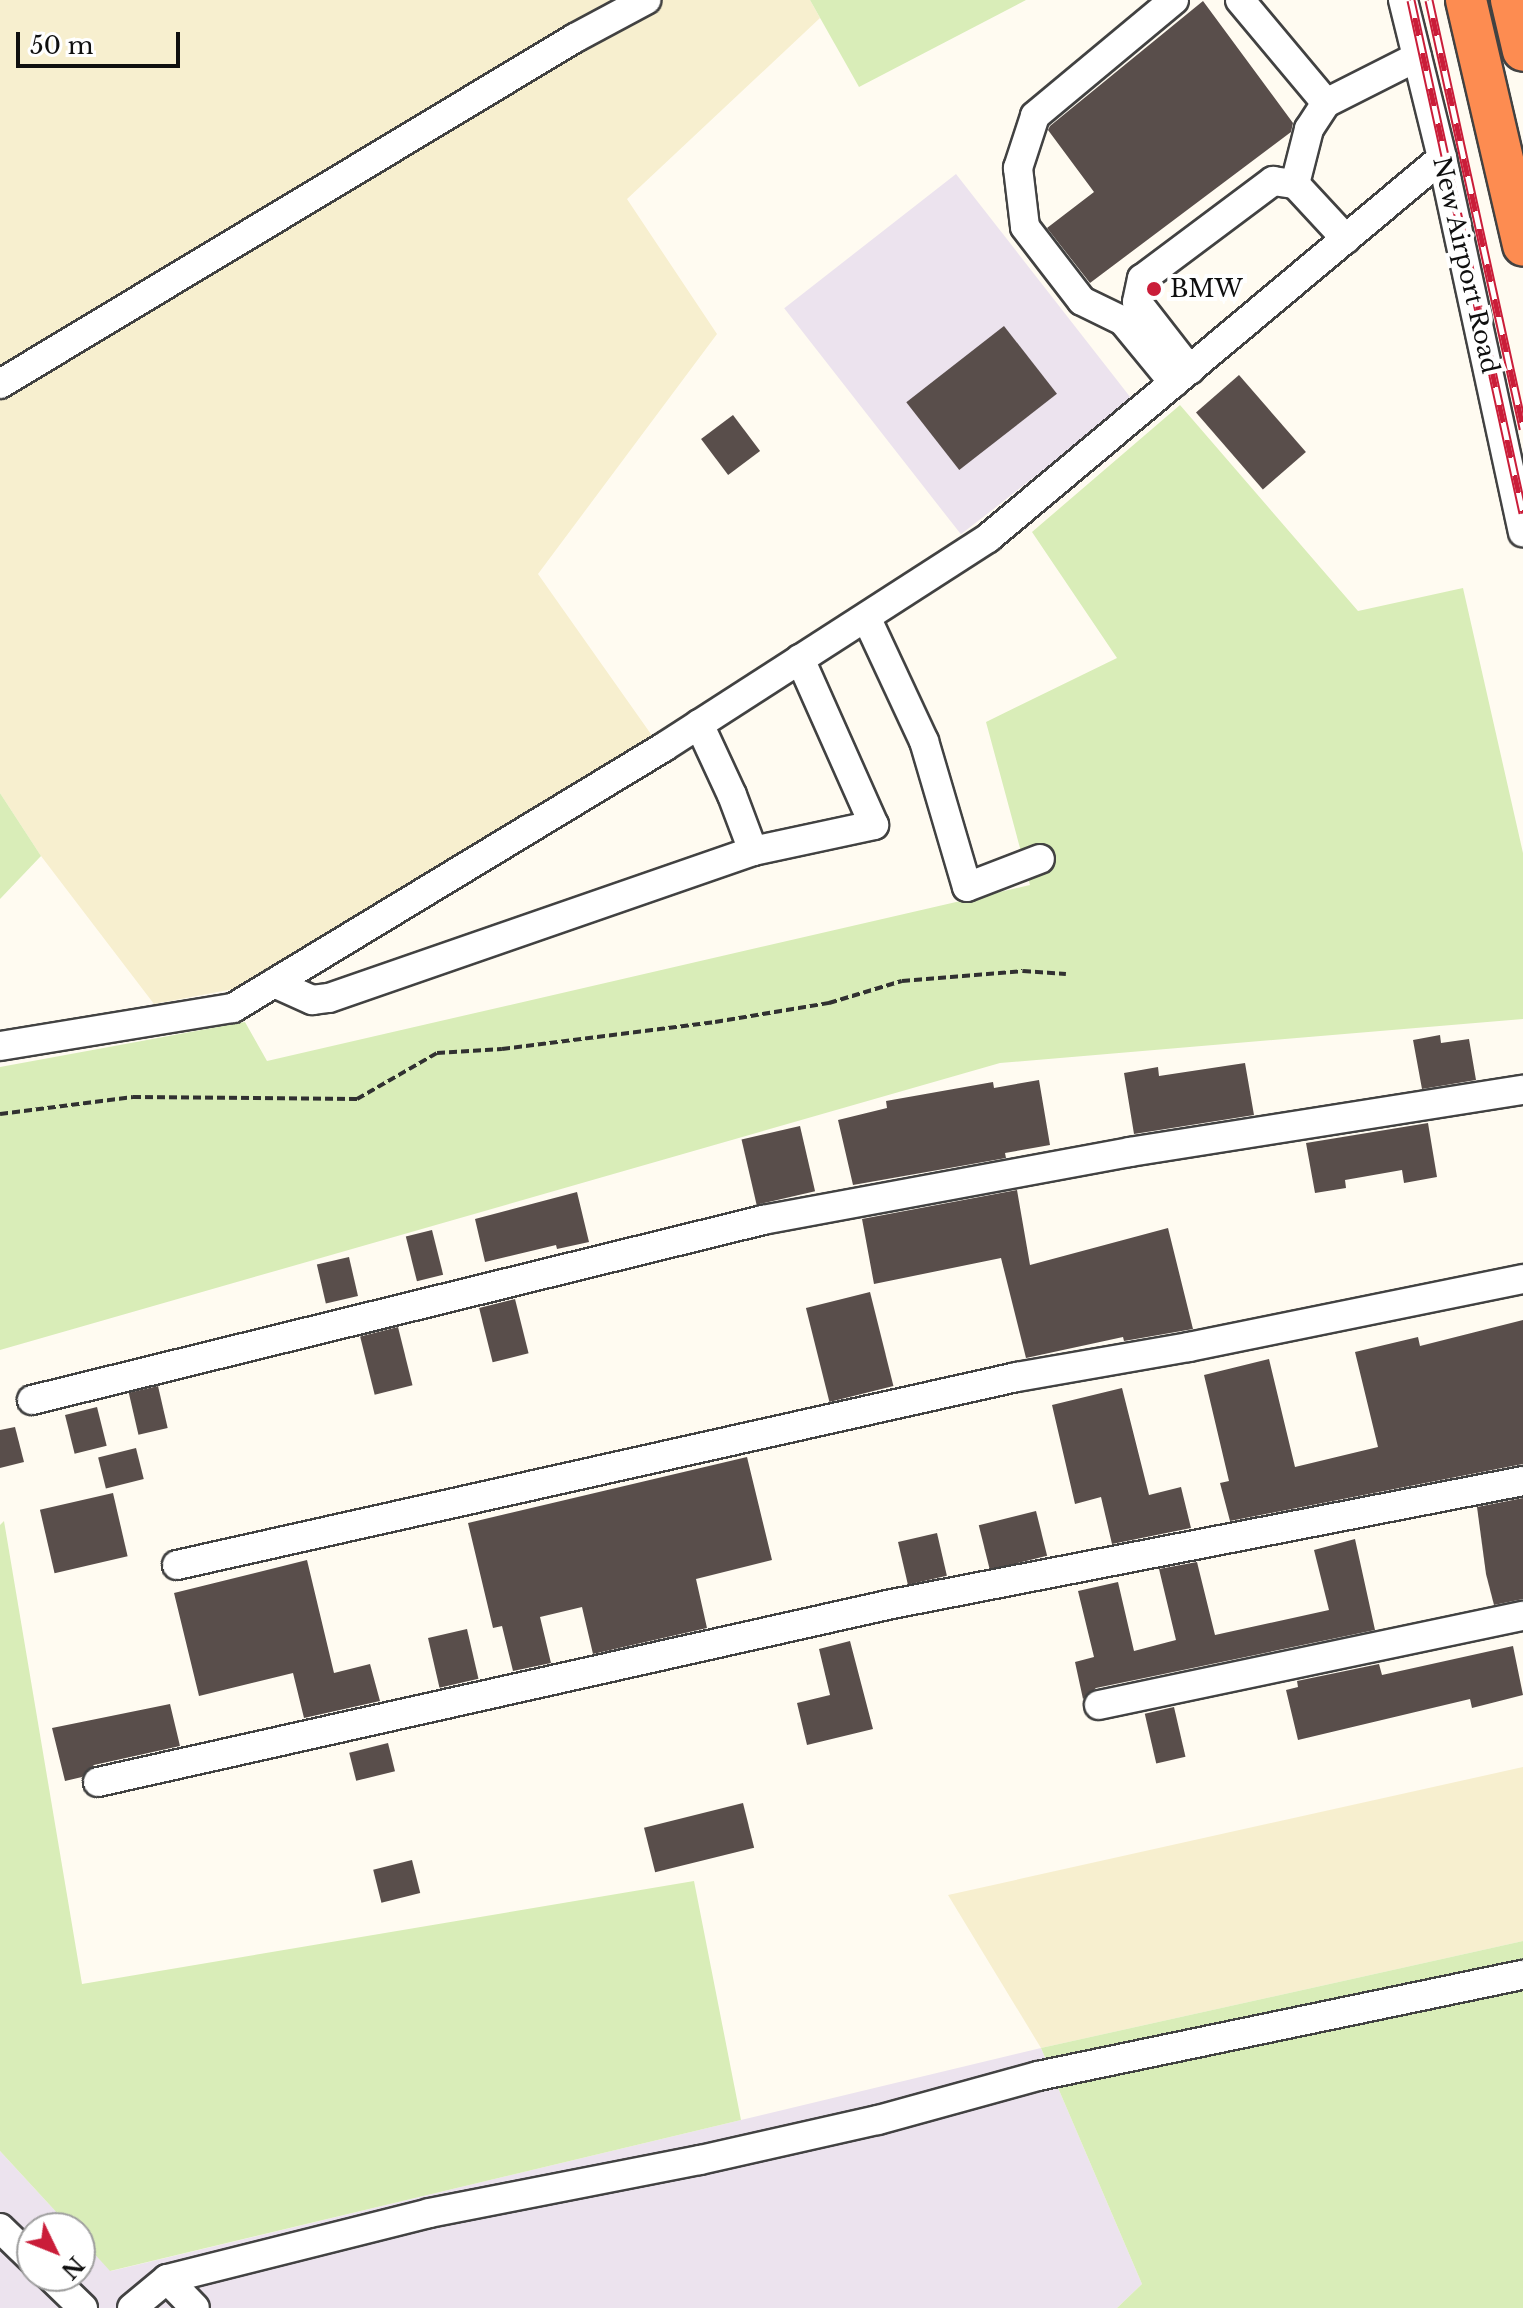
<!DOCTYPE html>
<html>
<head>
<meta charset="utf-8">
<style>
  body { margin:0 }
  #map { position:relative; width:1523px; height:2308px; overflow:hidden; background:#fffbf1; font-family:"Libre Baskerville",serif }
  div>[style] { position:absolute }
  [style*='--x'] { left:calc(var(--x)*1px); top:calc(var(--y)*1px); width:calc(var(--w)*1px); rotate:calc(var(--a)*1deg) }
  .industrial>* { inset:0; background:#ece3ee; transform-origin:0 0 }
  .farmland>* { inset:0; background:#f7efcf }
  .green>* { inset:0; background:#d9edb8 }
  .building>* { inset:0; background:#594e4b; transform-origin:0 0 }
  .path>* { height:4px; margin-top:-2px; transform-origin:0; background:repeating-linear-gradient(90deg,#313131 0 8px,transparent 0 12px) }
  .roads { filter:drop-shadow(2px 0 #424242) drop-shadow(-2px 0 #424242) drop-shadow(0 2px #424242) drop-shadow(0 -2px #424242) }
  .minor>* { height:28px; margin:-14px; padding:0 14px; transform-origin:14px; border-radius:14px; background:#fff }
  .highway>* { height:40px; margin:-20px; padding:0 20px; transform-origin:20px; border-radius:20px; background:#fd8c51 }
  .rail>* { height:9px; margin-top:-4.5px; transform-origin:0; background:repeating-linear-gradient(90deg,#fff 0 18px,#ca1d39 0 36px); box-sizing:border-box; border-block:2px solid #ca1d39 }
  .dots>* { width:22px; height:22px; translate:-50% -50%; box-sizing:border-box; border:4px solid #fff; border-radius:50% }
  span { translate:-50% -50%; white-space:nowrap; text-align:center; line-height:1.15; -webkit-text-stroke:8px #fff; paint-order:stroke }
  .street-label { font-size:24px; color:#0f0f0f }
  .poi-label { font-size:24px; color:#0f0f0f }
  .left { translate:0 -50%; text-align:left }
  .north { position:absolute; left:16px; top:2212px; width:80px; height:80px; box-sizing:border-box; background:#fff; border:2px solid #9f9f9f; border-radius:50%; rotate:133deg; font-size:22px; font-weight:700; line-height:32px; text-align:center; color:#0f0f0f }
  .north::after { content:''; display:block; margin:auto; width:28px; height:36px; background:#ca1d39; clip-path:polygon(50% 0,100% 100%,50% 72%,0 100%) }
  .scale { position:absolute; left:16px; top:32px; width:164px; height:36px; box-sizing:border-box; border:4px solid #0f0f0f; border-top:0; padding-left:10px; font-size:24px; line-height:28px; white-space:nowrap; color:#0f0f0f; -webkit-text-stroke:6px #fff; paint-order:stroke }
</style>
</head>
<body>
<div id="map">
  <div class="industrial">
    <i style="left:956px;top:174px;width:287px;height:218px;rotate:52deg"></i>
    <i style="clip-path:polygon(1041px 2048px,1142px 2284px,1117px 2308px,0 2308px,0 2151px,71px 2228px,32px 2228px,32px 2276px,80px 2276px,80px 2238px,111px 2271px)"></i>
  </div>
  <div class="farmland">
    <i style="clip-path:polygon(0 0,810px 0,820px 18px,627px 199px,717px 334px,538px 574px,653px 737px,260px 984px,154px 1004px,41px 856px,0 793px)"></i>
    <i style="clip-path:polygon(1523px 1767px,1523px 1941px,1041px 2048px,948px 1895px)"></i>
  </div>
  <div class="green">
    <i style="clip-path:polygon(810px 0,1026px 0,859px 87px)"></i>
    <i style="clip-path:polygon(1180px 405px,1358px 611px,1463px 588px,1523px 853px,1523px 1019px,1000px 1063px,0 1350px,0 1067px,245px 1022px,267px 1061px,1030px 885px,986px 722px,1117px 658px,1032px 532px)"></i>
    <i style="clip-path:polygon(0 793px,41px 856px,0 899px)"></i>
    <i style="clip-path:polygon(4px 1521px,82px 1984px,694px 1881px,741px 2120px,110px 2271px,80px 2238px,80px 2228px,71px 2228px,0 2151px,0 1525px)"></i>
    <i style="clip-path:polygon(1523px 1941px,1523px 2308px,1117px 2308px,1142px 2284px,1041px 2048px)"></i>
  </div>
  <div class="building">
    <i style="clip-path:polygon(1203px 1px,1293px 123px,1291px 132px,1090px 283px,1047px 228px,1094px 192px,1048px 130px,1050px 126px)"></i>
    <i style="left:1004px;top:326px;width:86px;height:124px;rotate:52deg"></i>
    <i style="left:1239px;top:375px;width:102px;height:57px;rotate:49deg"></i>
    <i style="left:733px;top:415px;width:45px;height:40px;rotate:53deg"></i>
    <i style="clip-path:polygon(1440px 1035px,1441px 1043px,1469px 1039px,1476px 1080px,1422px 1089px,1413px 1040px)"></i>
    <i style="clip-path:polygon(1245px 1063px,1254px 1115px,1134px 1134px,1124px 1073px,1158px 1067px,1159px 1076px)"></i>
    <i style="clip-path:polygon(1039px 1080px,1050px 1145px,1005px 1153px,1006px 1158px,853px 1185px,838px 1120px,887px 1108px,886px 1101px,993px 1082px,994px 1088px)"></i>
    <i style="clip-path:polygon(1428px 1123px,1437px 1177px,1404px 1183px,1402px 1170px,1345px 1180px,1346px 1188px,1315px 1193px,1306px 1143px)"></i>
    <i style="left:800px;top:1126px;width:67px;height:60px;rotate:77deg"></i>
    <i style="clip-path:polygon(1017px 1190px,1030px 1265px,1168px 1228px,1193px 1329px,1124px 1341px,1123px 1337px,1026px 1358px,1001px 1258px,874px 1284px,862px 1219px)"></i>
    <i style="clip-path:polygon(577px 1192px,589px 1242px,557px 1249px,556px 1245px,485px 1262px,475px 1219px)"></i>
    <i style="left:432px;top:1230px;width:46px;height:27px;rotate:76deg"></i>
    <i style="left:349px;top:1257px;width:40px;height:33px;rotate:77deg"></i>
    <i style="left:870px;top:1292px;width:97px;height:66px;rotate:76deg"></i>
    <i style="left:515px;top:1299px;width:56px;height:37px;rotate:76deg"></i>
    <i style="clip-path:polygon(1523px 1320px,1523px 1464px,1230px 1521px,1220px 1483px,1229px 1481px,1204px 1375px,1269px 1359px,1295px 1467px,1378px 1447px,1355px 1352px,1418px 1337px,1420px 1346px)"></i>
    <i style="left:398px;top:1327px;width:60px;height:39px;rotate:76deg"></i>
    <i style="left:158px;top:1386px;width:43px;height:30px;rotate:77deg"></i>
    <i style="clip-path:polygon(1122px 1388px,1149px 1495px,1181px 1487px,1191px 1528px,1112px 1544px,1101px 1497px,1075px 1504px,1052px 1405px)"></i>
    <i style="left:97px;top:1407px;width:40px;height:33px;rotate:76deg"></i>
    <i style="clip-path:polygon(15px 1427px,24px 1462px,0 1468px,0 1430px)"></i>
    <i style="left:136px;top:1448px;width:32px;height:39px;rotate:76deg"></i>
    <i style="clip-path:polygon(747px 1457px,772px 1560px,696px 1579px,707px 1628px,593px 1654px,582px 1607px,540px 1617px,551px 1663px,513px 1671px,502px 1626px,493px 1628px,468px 1523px)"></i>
    <i style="left:113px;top:1493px;width:65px;height:75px;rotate:77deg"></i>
    <i style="clip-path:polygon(1523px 1498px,1523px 1599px,1494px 1605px,1486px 1574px,1477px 1507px)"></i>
    <i style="left:1036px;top:1511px;width:46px;height:59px;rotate:76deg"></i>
    <i style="left:937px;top:1533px;width:44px;height:40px;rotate:77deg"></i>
    <i style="clip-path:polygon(1355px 1539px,1375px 1630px,1096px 1688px,1083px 1699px,1075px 1662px,1094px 1657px,1078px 1591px,1118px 1582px,1134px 1651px,1176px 1640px,1159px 1569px,1197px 1562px,1215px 1635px,1329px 1610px,1314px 1550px)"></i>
    <i style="clip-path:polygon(307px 1560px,334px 1673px,370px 1664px,380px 1701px,304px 1718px,293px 1673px,199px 1696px,174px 1593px)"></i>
    <i style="left:467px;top:1629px;width:51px;height:40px;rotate:77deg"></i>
    <i style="clip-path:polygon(850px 1641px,873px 1729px,807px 1745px,797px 1703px,830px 1695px,819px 1649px)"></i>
    <i style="clip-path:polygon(1513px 1646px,1523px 1695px,1472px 1708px,1470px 1699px,1298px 1740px,1286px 1690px,1298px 1687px,1297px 1681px,1379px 1664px,1382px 1675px)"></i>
    <i style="clip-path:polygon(170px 1704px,180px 1746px,94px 1765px,82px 1777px,65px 1781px,52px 1728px)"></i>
    <i style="left:1174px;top:1707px;width:51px;height:30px;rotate:77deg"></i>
    <i style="left:388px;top:1743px;width:29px;height:40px;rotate:76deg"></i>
    <i style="left:743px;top:1803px;width:46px;height:102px;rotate:76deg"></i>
    <i style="left:412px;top:1860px;width:34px;height:40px;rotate:76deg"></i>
  </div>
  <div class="path">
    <i style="--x:0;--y:1114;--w:134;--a:-7.3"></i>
    <i style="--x:133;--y:1097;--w:224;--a:0.5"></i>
    <i style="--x:357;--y:1099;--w:92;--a:-29.9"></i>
    <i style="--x:437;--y:1053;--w:65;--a:-3.5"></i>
    <i style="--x:502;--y:1049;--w:215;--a:-7.2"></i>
    <i style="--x:715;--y:1022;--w:116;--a:-9.5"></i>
    <i style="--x:829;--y:1003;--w:76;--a:-16.8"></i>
    <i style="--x:902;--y:981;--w:121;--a:-4.7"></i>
    <i style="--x:1023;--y:971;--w:43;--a:4"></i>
  </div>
  <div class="roads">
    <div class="minor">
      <i style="--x:1174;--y:0;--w:181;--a:140.2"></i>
      <i style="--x:1035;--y:116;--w:55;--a:108.1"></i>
      <i style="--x:1018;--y:168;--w:59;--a:83.2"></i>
      <i style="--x:1025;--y:227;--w:93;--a:52.4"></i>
      <i style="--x:1082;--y:301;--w:46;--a:26"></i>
      <i style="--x:1123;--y:321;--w:80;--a:50.6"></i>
      <i style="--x:1240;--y:0;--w:134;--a:50.1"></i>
      <i style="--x:1403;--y:0;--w:163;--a:76.1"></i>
      <i style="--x:1442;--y:158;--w:383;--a:77.8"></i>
      <i style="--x:1295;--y:184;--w:57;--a:-75.7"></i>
      <i style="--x:1309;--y:129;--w:31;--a:-57"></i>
      <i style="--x:1326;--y:103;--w:102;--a:-26.8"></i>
      <i style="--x:1190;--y:370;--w:86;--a:-127.9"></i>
      <i style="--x:1137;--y:302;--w:24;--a:-78"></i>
      <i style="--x:1142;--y:279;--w:164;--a:-36.8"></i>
      <i style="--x:1273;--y:181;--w:22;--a:8"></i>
      <i style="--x:1295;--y:184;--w:75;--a:47.2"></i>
      <i style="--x:0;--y:384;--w:671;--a:-31.04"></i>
      <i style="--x:575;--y:38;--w:81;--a:-28.2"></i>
      <i style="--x:867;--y:619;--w:135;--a:65"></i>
      <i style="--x:924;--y:741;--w:152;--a:73.6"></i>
      <i style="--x:967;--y:887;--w:78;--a:-21"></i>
      <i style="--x:699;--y:724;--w:78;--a:65.1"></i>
      <i style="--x:732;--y:795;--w:60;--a:69.4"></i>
      <i style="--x:753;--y:851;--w:124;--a:-12.1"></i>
      <i style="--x:874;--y:825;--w:182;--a:-114"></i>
      <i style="--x:274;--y:983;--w:42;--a:24.1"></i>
      <i style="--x:312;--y:1000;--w:17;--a:-7"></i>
      <i style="--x:329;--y:998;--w:449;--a:-19.1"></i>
      <i style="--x:0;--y:1046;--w:236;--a:-9.3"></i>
      <i style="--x:233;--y:1008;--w:504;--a:-31.2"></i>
      <i style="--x:664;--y:747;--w:386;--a:-32.8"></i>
      <i style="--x:988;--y:538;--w:592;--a:-39.93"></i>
      <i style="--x:32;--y:1400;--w:753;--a:-13.83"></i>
      <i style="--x:763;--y:1220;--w:373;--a:-10.5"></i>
      <i style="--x:1130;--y:1152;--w:398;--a:-9"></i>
      <i style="--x:177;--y:1565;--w:861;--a:-12.62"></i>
      <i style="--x:1017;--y:1377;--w:175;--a:-9.9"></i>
      <i style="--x:1189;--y:1347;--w:341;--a:-11.5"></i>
      <i style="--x:1099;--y:1705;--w:433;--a:-11.9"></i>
      <i style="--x:98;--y:1782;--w:809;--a:-12.64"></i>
      <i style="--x:887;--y:1605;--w:648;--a:-11.03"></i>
      <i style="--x:0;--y:2228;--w:45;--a:44.1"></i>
      <i style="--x:50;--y:2276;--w:46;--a:44.1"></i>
      <i style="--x:167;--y:2279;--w:40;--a:46"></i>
      <i style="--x:132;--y:2308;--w:45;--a:-39.6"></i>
      <i style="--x:167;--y:2279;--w:270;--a:-14.1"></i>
      <i style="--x:429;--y:2213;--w:276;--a:-11.1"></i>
      <i style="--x:700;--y:2160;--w:182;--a:-12.7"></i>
      <i style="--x:878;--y:2120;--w:166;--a:-15.4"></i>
      <i style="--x:1038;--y:2076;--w:495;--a:-11.8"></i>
    </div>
    <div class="highway">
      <i style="--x:1466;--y:0;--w:252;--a:76.9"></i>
      <i style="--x:1511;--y:0;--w:52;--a:76.8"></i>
    </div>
  </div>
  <div class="rail">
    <i style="--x:1411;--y:0;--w:525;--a:77.68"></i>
    <i style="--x:1429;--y:0;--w:439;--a:77.6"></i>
  </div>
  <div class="dots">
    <i style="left:1154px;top:289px;background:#ca1d39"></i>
  </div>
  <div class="street-label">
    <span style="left:1466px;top:265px;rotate:77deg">New Airport Road</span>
  </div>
  <div class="poi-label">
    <span class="left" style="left:1170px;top:289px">BMW</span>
  </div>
  <div class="north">N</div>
  <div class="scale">50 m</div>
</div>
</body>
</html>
